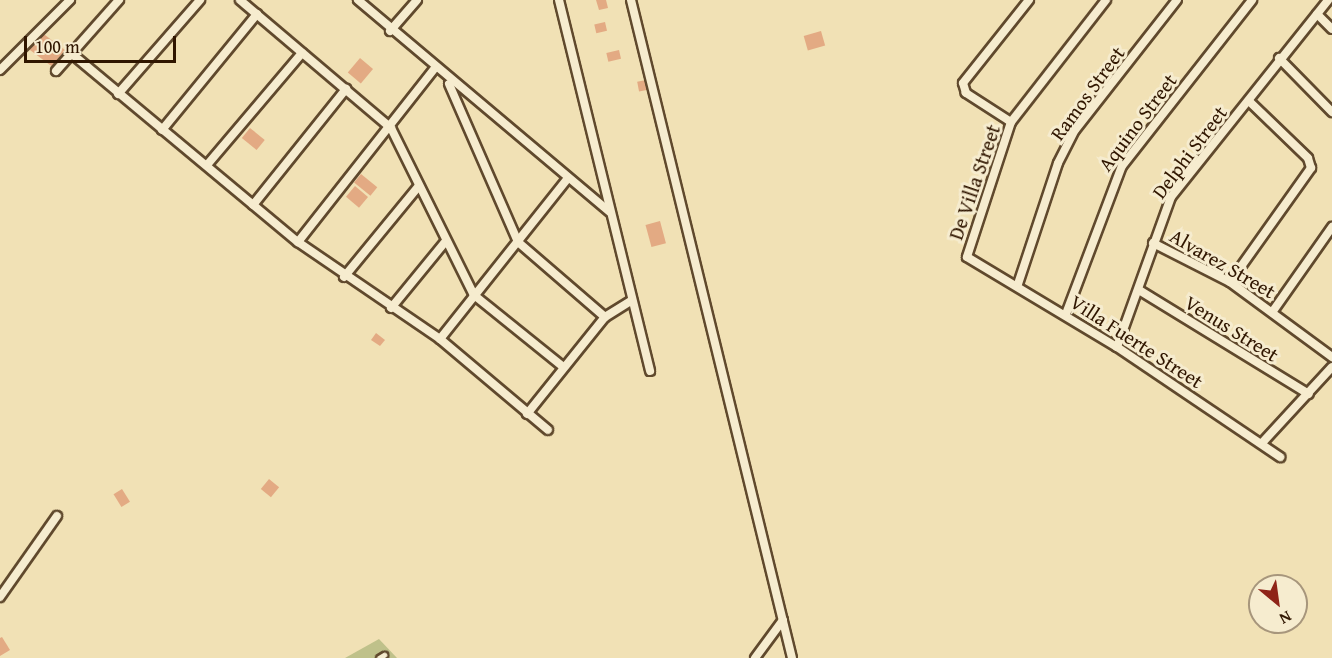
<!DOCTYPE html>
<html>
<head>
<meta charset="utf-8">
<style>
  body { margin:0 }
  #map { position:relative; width:1332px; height:658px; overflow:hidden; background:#f1e1b5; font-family:"Gentium Book Plus",serif }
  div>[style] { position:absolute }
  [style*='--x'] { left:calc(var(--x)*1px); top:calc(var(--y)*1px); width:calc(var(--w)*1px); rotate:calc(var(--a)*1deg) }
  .green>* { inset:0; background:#bfc18a }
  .building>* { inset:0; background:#e3aa83; transform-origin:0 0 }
  .roads { filter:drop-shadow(2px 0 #60492d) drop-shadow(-2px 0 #60492d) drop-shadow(0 2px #60492d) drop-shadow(0 -2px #60492d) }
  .lane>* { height:4.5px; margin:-2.25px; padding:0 2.25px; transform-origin:2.25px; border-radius:2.25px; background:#f6eccf }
  .street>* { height:8px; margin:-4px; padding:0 4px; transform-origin:4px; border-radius:4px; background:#f6eccf }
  span { translate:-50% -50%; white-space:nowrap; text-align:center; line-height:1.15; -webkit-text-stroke:6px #f6eccf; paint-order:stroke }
  .street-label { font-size:20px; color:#301600 }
  .north { position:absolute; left:1248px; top:574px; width:60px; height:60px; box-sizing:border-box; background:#f6eccf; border:2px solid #a7967c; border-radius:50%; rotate:151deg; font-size:16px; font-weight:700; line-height:24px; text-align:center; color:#301600 }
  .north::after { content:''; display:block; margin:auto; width:21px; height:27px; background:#8f2418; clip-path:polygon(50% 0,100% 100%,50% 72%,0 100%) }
  .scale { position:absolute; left:24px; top:36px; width:152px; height:27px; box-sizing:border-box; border:3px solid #301600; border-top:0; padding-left:8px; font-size:18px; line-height:21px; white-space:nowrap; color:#301600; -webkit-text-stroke:4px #f6eccf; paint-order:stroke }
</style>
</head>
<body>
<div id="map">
  <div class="green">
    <i style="clip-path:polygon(379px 639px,397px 658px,345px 658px)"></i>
  </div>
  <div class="building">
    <i style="clip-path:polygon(596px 0,606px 0,608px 8px,599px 10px)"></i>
    <i style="left:605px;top:22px;width:9px;height:11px;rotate:77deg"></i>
    <i style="left:821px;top:31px;width:15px;height:18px;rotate:74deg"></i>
    <i style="left:41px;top:32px;width:30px;height:21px;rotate:37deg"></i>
    <i style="left:619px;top:50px;width:9px;height:13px;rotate:77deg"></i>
    <i style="left:360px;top:58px;width:17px;height:19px;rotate:40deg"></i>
    <i style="left:646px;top:80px;width:10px;height:9px;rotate:79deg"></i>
    <i style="left:250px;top:128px;width:19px;height:13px;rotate:39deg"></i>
    <i style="left:361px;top:174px;width:21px;height:11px;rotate:39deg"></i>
    <i style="left:355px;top:186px;width:17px;height:14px;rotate:40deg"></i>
    <i style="left:660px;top:221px;width:23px;height:15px;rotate:75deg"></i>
    <i style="clip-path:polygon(376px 333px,385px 340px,380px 346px,371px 340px)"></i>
    <i style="left:269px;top:479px;width:13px;height:13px;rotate:39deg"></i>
    <i style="left:122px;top:489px;width:15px;height:10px;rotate:58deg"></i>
    <i style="clip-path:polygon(2px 637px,10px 650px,0 656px,0 638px)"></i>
  </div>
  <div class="roads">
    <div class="lane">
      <i style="--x:379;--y:658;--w:6;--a:-31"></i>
    </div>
    <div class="street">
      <i style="--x:240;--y:0;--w:198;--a:40.3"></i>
      <i style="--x:391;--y:128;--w:186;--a:63.6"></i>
      <i style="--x:474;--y:295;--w:113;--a:38.9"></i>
      <i style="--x:358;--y:0;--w:328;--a:40.1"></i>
      <i style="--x:559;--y:0;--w:382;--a:76.2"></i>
      <i style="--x:631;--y:0;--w:677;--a:76.25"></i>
      <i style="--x:1106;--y:0;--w:155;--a:127.9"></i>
      <i style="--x:1011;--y:122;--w:142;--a:108.1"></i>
      <i style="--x:967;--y:257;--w:175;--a:31"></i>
      <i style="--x:1117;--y:347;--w:197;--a:34"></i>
      <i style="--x:1317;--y:14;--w:21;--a:45"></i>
      <i style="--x:390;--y:31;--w:41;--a:-48.9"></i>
      <i style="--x:72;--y:54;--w:294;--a:39.8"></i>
      <i style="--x:298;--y:242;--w:172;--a:34.3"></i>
      <i style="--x:440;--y:339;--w:141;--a:40.1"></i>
      <i style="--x:1279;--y:58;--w:76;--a:45.5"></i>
      <i style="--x:0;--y:70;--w:99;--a:-45"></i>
      <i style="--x:56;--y:71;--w:95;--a:-48.4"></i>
      <i style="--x:449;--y:84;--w:172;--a:66.4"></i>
      <i style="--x:518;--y:242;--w:115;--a:40.8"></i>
      <i style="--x:118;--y:94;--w:125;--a:-48.9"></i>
      <i style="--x:1011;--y:122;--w:54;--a:-147.2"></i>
      <i style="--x:966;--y:93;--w:10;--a:-107"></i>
      <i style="--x:963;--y:83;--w:106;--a:-51.5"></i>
      <i style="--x:162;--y:130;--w:150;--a:-50.7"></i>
      <i style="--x:207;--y:165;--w:147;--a:-49.7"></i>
      <i style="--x:253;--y:205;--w:149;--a:-51.3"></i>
      <i style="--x:298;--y:242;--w:220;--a:-51.8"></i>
      <i style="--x:1153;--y:243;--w:86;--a:26.9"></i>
      <i style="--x:1230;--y:282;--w:127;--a:36.3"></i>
      <i style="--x:344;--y:277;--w:117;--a:-50.6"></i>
      <i style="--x:1230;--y:282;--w:140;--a:-54.6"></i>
      <i style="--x:1311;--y:168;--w:10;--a:-107"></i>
      <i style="--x:1308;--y:158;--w:82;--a:-136"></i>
      <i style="--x:1018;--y:284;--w:127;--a:-71.7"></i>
      <i style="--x:1058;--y:163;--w:37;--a:-63"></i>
      <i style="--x:1075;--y:130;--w:165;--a:-51.9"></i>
      <i style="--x:1139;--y:290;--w:199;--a:31.5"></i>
      <i style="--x:391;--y:308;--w:85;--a:-50.7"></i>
      <i style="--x:1273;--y:311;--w:103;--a:-54.9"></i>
      <i style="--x:1066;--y:314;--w:158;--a:-69.3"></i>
      <i style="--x:1122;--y:166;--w:211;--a:-51.9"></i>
      <i style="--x:440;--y:339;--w:206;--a:-51.5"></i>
      <i style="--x:1117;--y:347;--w:159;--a:-70.2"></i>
      <i style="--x:1171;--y:197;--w:252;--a:-51.4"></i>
      <i style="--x:527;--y:414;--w:124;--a:-51.2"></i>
      <i style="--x:605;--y:317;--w:31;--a:-32"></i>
      <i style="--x:1262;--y:443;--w:103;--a:-47.4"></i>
      <i style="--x:0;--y:597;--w:99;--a:-54.9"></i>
      <i style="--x:755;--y:658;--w:47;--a:-53.6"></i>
    </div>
  </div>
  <div class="street-label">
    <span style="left:1087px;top:93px;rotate:-54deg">Ramos Street</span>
    <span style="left:1137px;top:122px;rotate:-53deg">Aquino Street</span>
    <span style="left:1189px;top:152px;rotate:-53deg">Delphi Street</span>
    <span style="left:974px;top:182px;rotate:-71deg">De Villa Street</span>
    <span style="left:1223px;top:263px;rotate:30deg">Alvarez Street</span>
    <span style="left:1232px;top:328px;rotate:32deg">Venus Street</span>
    <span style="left:1137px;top:341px;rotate:33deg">Villa Fuerte Street</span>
  </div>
  <div class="north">N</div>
  <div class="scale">100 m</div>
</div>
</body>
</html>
